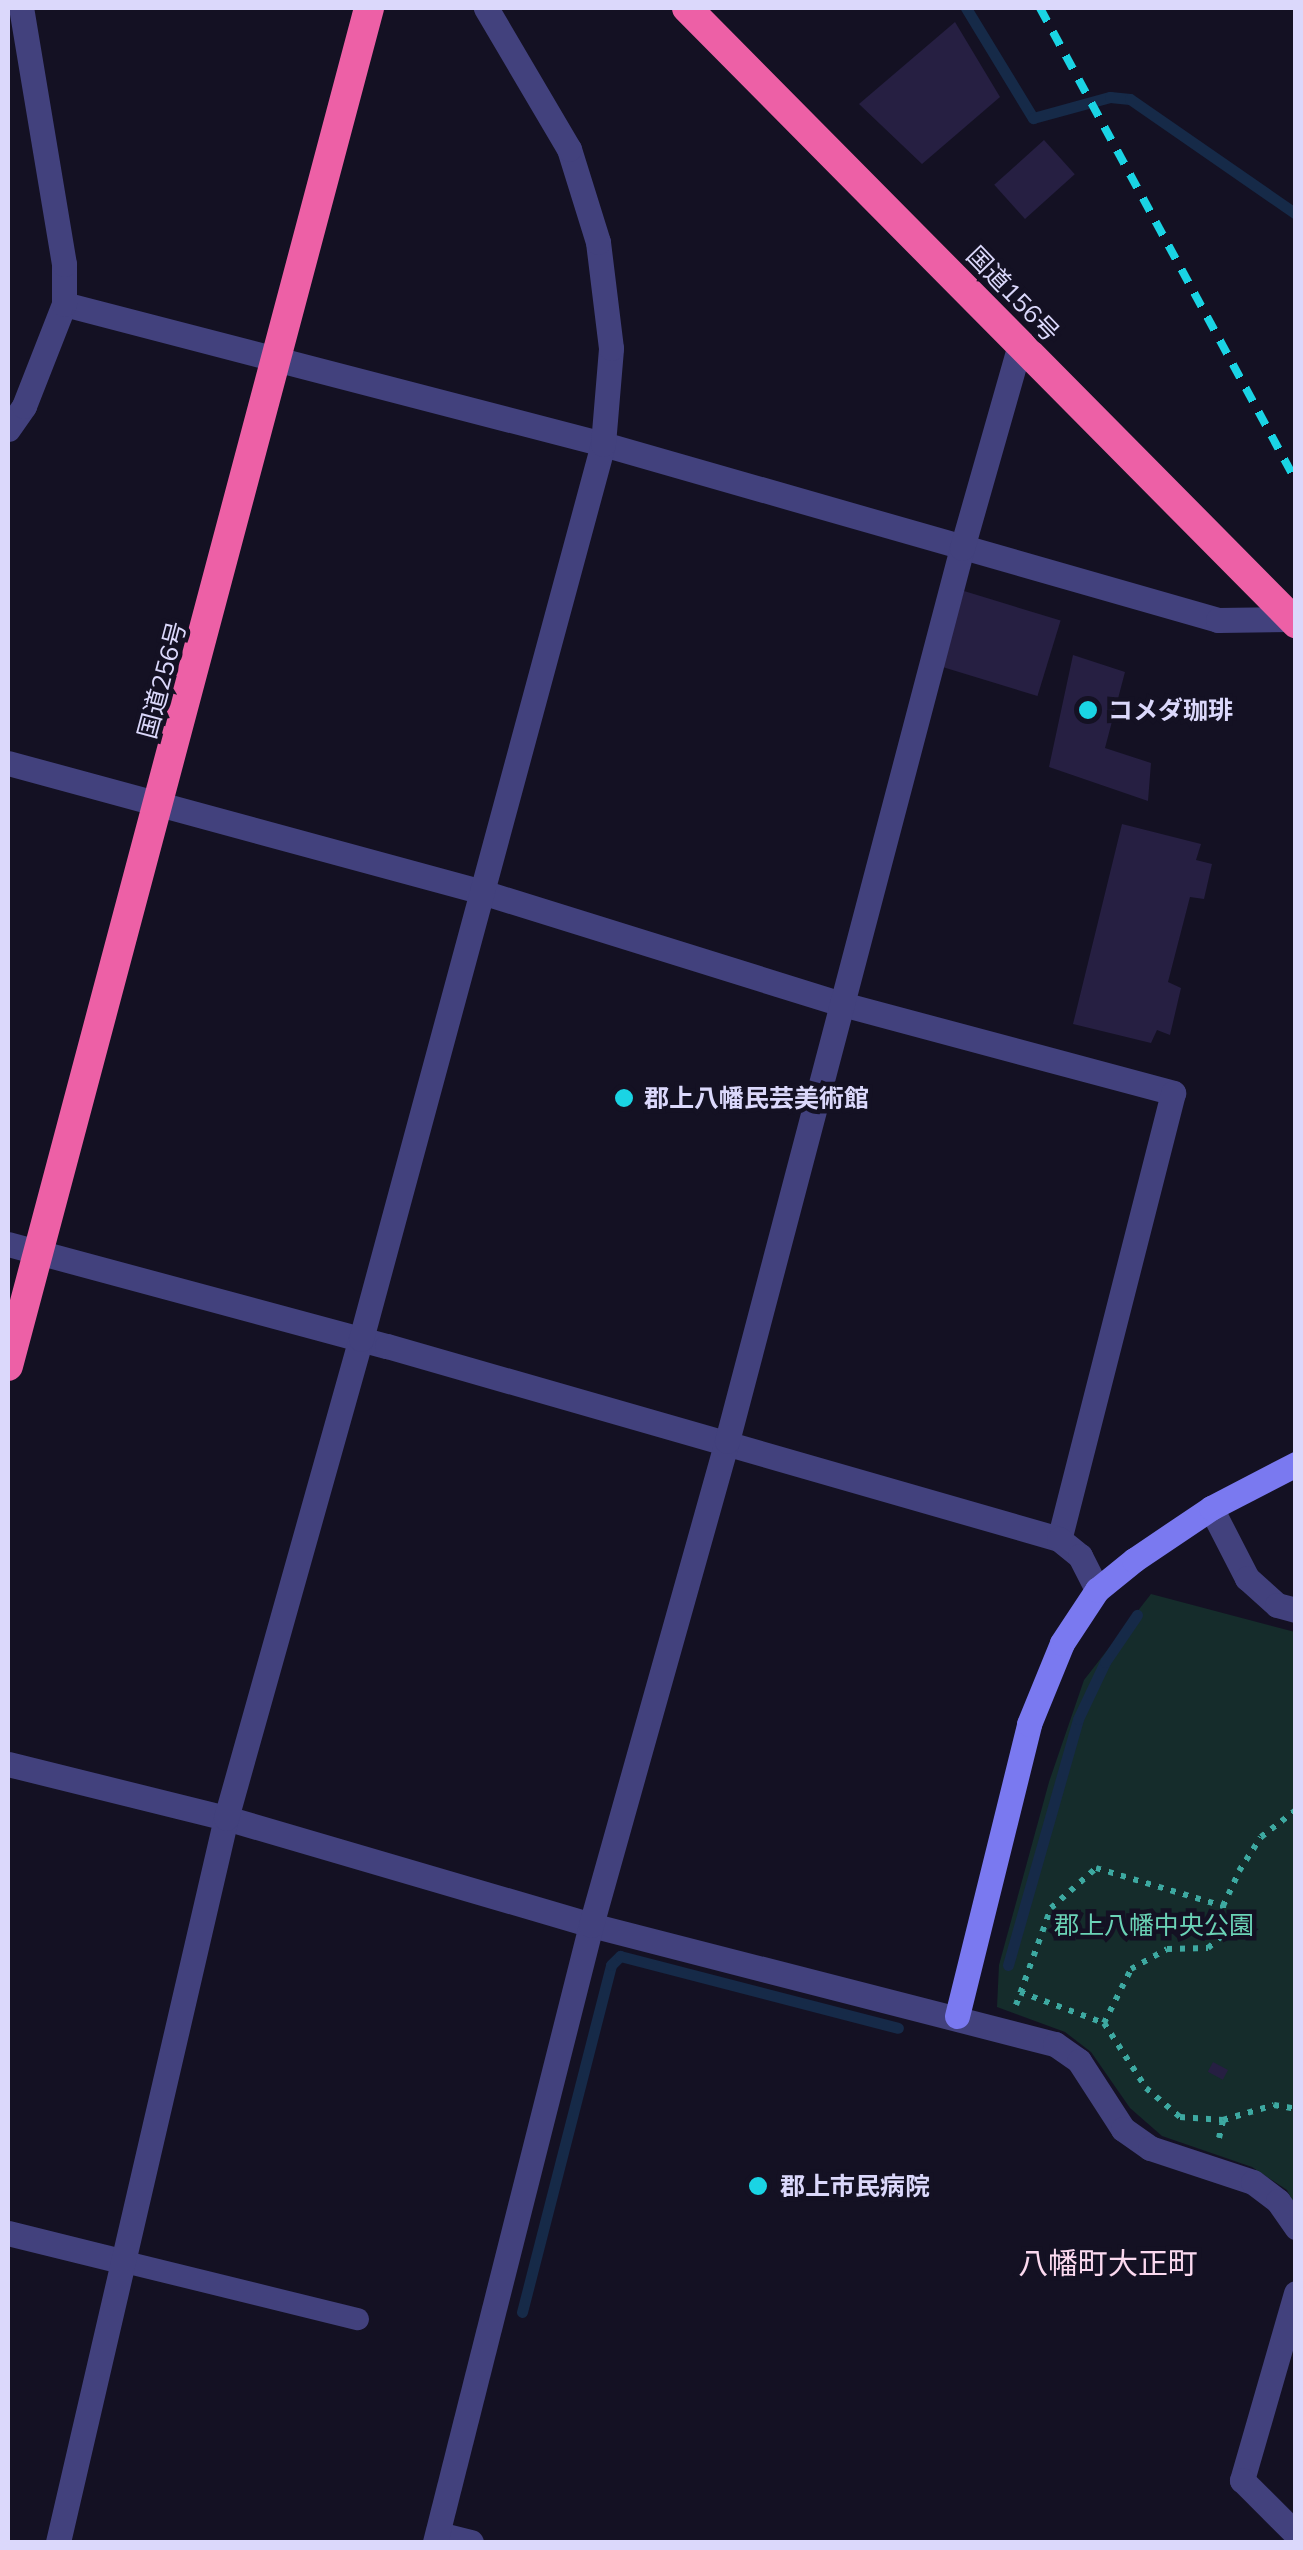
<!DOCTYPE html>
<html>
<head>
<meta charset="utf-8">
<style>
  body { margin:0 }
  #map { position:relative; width:1303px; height:2550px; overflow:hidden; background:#141123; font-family:Mulish,"Noto Sans JP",sans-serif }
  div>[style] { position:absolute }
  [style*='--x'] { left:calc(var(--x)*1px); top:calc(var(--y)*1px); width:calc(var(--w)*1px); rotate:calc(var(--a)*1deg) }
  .green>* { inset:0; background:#152c2b }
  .stream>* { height:11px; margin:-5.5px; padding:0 5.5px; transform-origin:5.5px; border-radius:5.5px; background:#162a48 }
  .building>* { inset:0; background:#261f42; transform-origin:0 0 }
  .path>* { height:6px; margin-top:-3px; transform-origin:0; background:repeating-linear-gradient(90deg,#3da9a1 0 5px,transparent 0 13px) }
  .lane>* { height:22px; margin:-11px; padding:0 11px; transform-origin:11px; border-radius:11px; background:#42417d }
  .street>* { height:25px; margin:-12.5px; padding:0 12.5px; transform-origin:12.5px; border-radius:12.5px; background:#42417d }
  .secondary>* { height:25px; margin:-12.5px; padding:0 12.5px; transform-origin:12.5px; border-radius:12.5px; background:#7a79f0 }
  .highway>* { height:30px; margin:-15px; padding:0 15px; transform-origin:15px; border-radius:15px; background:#ed60a6 }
  .rail>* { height:8px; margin-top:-4px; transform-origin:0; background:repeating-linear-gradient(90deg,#1ad4e4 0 15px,transparent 0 27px) }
  .dots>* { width:28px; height:28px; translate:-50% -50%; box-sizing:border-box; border:5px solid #141123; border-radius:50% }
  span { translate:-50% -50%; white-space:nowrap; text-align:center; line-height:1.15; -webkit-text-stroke:9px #141123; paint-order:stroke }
  .street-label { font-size:25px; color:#dbd8fb }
  .poi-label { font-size:25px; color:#dbd8fb; font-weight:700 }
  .left { translate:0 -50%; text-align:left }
  .park-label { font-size:25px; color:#6bd3b7 }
  .quarter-label { font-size:30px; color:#fbd9ef }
  .frame { position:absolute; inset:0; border:10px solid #dbd8fb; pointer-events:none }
</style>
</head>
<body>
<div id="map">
  <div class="green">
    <i style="clip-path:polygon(1151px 1594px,1295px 1632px,1295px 2206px,1287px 2190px,1252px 2167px,1162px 2136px,1130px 2108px,1091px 2052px,1065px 2032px,997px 2007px,999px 1965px,1049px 1782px,1084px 1680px)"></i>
  </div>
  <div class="stream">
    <i style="--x:966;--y:8;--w:129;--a:58.7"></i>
    <i style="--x:1033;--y:118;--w:80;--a:-15.3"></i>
    <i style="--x:1110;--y:97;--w:20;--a:6"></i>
    <i style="--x:1130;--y:99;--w:202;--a:34.7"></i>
    <i style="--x:1008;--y:1965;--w:256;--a:-74.1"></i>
    <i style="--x:1078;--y:1719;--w:63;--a:-64.7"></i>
    <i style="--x:1105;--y:1662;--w:57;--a:-55.8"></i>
    <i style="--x:522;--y:2312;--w:358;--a:-75.6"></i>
    <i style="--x:611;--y:1965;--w:13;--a:-45"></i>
    <i style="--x:620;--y:1956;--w:287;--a:14.5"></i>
  </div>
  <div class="building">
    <i style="clip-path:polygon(955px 22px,1000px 97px,922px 164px,859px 104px)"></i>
    <i style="left:1044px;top:140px;width:46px;height:67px;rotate:48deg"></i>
    <i style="left:964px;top:591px;width:101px;height:79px;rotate:17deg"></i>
    <i style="clip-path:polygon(1073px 655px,1125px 672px,1105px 748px,1151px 763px,1148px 801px,1049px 767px)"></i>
    <i style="clip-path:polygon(1122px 824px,1201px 844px,1196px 860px,1212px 864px,1204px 899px,1190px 897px,1168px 982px,1181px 988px,1170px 1035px,1157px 1030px,1151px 1043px,1073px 1024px)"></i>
    <i style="clip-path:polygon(1133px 1910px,1146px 1914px,1148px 1927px,1140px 1936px,1127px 1932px,1124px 1922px)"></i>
    <i style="left:1213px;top:2062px;width:17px;height:11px;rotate:28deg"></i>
  </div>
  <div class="path">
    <i style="--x:1020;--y:1992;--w:90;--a:20.3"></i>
    <i style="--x:1104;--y:2023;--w:77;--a:57.1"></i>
    <i style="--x:1146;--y:2088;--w:45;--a:40.5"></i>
    <i style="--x:1180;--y:2117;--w:43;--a:4"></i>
    <i style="--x:1016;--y:2005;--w:103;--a:-70.2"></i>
    <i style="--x:1051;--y:1908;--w:60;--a:-41.6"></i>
    <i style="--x:1096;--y:1868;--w:133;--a:16.7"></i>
    <i style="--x:1104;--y:2023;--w:60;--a:-63.4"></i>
    <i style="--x:1131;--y:1969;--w:41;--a:-29.1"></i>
    <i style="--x:1167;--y:1949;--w:41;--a:-1.4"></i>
    <i style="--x:1208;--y:1948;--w:21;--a:-41"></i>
    <i style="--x:1224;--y:1934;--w:28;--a:-92"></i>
    <i style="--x:1223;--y:1906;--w:38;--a:-65"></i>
    <i style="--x:1239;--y:1871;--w:40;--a:-57.1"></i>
    <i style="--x:1261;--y:1837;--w:44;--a:-37.6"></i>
    <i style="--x:1219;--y:2138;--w:18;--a:-77"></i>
    <i style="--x:1223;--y:2120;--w:53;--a:-16.4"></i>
    <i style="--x:1274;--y:2105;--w:22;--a:10"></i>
  </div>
  <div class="lane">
    <i style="--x:121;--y:2261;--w:244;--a:13.8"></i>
  </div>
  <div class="street">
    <i style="--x:64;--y:304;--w:557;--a:14.56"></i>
    <i style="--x:603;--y:444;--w:640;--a:15.97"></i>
    <i style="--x:1218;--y:620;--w:74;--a:-0.8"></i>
    <i style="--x:8;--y:429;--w:28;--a:-55"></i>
    <i style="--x:24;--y:406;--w:110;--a:-68.6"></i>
    <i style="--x:64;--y:304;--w:40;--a:-90"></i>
    <i style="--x:64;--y:264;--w:260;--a:-99.5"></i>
    <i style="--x:8;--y:763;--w:491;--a:15.2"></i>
    <i style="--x:482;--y:892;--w:377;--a:17.3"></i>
    <i style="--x:842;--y:1004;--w:343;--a:15"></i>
    <i style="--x:1173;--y:1093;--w:460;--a:104.3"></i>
    <i style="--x:8;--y:1244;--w:392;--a:15.1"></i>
    <i style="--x:387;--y:1346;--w:699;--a:16.02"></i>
    <i style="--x:1059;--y:1539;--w:27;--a:39"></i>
    <i style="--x:1080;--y:1556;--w:38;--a:63"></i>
    <i style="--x:1211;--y:1508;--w:79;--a:62.8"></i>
    <i style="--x:1247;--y:1578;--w:40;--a:42"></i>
    <i style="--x:1277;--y:1605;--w:20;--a:15"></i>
    <i style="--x:8;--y:1764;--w:225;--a:13.9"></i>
    <i style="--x:226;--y:1818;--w:380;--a:16.3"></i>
    <i style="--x:591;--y:1925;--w:479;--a:14.4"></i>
    <i style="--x:1055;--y:2044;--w:29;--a:35"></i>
    <i style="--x:1079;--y:2061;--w:81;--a:57.1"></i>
    <i style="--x:1123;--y:2129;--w:33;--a:35"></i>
    <i style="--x:1150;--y:2148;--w:108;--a:18.3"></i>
    <i style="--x:1253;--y:2182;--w:31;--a:37"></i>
    <i style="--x:1278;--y:2201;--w:32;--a:55"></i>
    <i style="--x:8;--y:2233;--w:116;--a:13.9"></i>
    <i style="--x:1296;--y:2293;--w:195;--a:106.1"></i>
    <i style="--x:1242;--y:2480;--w:76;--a:45"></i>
    <i style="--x:438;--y:2534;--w:34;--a:14"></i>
    <i style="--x:58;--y:2542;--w:743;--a:-76.94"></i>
    <i style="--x:226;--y:1818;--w:498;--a:-74.3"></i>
    <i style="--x:361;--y:1339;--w:927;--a:-74.87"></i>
    <i style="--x:603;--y:444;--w:96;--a:-85.2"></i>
    <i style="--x:611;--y:348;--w:107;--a:-97"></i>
    <i style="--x:598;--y:242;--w:97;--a:-107.3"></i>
    <i style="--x:569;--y:149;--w:164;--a:-120.5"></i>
    <i style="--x:435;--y:2542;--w:636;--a:-75.81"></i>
    <i style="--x:591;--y:1925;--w:503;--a:-74.31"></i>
    <i style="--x:727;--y:1441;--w:923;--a:-75.26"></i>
    <i style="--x:962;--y:548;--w:212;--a:-74.1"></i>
  </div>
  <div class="secondary">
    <i style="--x:957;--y:2016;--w:301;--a:-76.1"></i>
    <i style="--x:1029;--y:1724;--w:87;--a:-67.8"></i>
    <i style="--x:1062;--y:1643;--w:64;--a:-56.6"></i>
    <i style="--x:1097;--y:1590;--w:48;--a:-39"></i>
    <i style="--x:1134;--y:1560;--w:93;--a:-34"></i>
    <i style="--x:1211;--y:1508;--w:96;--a:-27.4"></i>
  </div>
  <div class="highway">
    <i style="--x:687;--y:8;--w:866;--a:45.28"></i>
    <i style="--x:8;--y:1366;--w:1405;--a:-75.11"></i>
  </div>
  <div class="rail">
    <i style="--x:1040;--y:8;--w:538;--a:61.58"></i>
  </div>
  <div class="dots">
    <i style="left:1088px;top:710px;background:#1ad4e4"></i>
    <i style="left:624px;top:1098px;background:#1ad4e4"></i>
    <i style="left:758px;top:2186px;background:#1ad4e4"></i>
  </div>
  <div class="street-label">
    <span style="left:1013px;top:294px;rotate:46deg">国道156号</span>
    <span style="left:162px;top:680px;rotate:-75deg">国道256号</span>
  </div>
  <div class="poi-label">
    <span class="left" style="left:1108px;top:710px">コメダ珈琲</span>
    <span class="left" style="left:644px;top:1098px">郡上八幡民芸美術館</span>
    <span class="left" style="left:780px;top:2186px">郡上市民病院</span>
  </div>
  <div class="park-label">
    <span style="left:1154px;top:1925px">郡上八幡中央公園</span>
  </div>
  <div class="quarter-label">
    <span style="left:1108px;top:2263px">八幡町大正町</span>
  </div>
  <div class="frame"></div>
</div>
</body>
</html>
